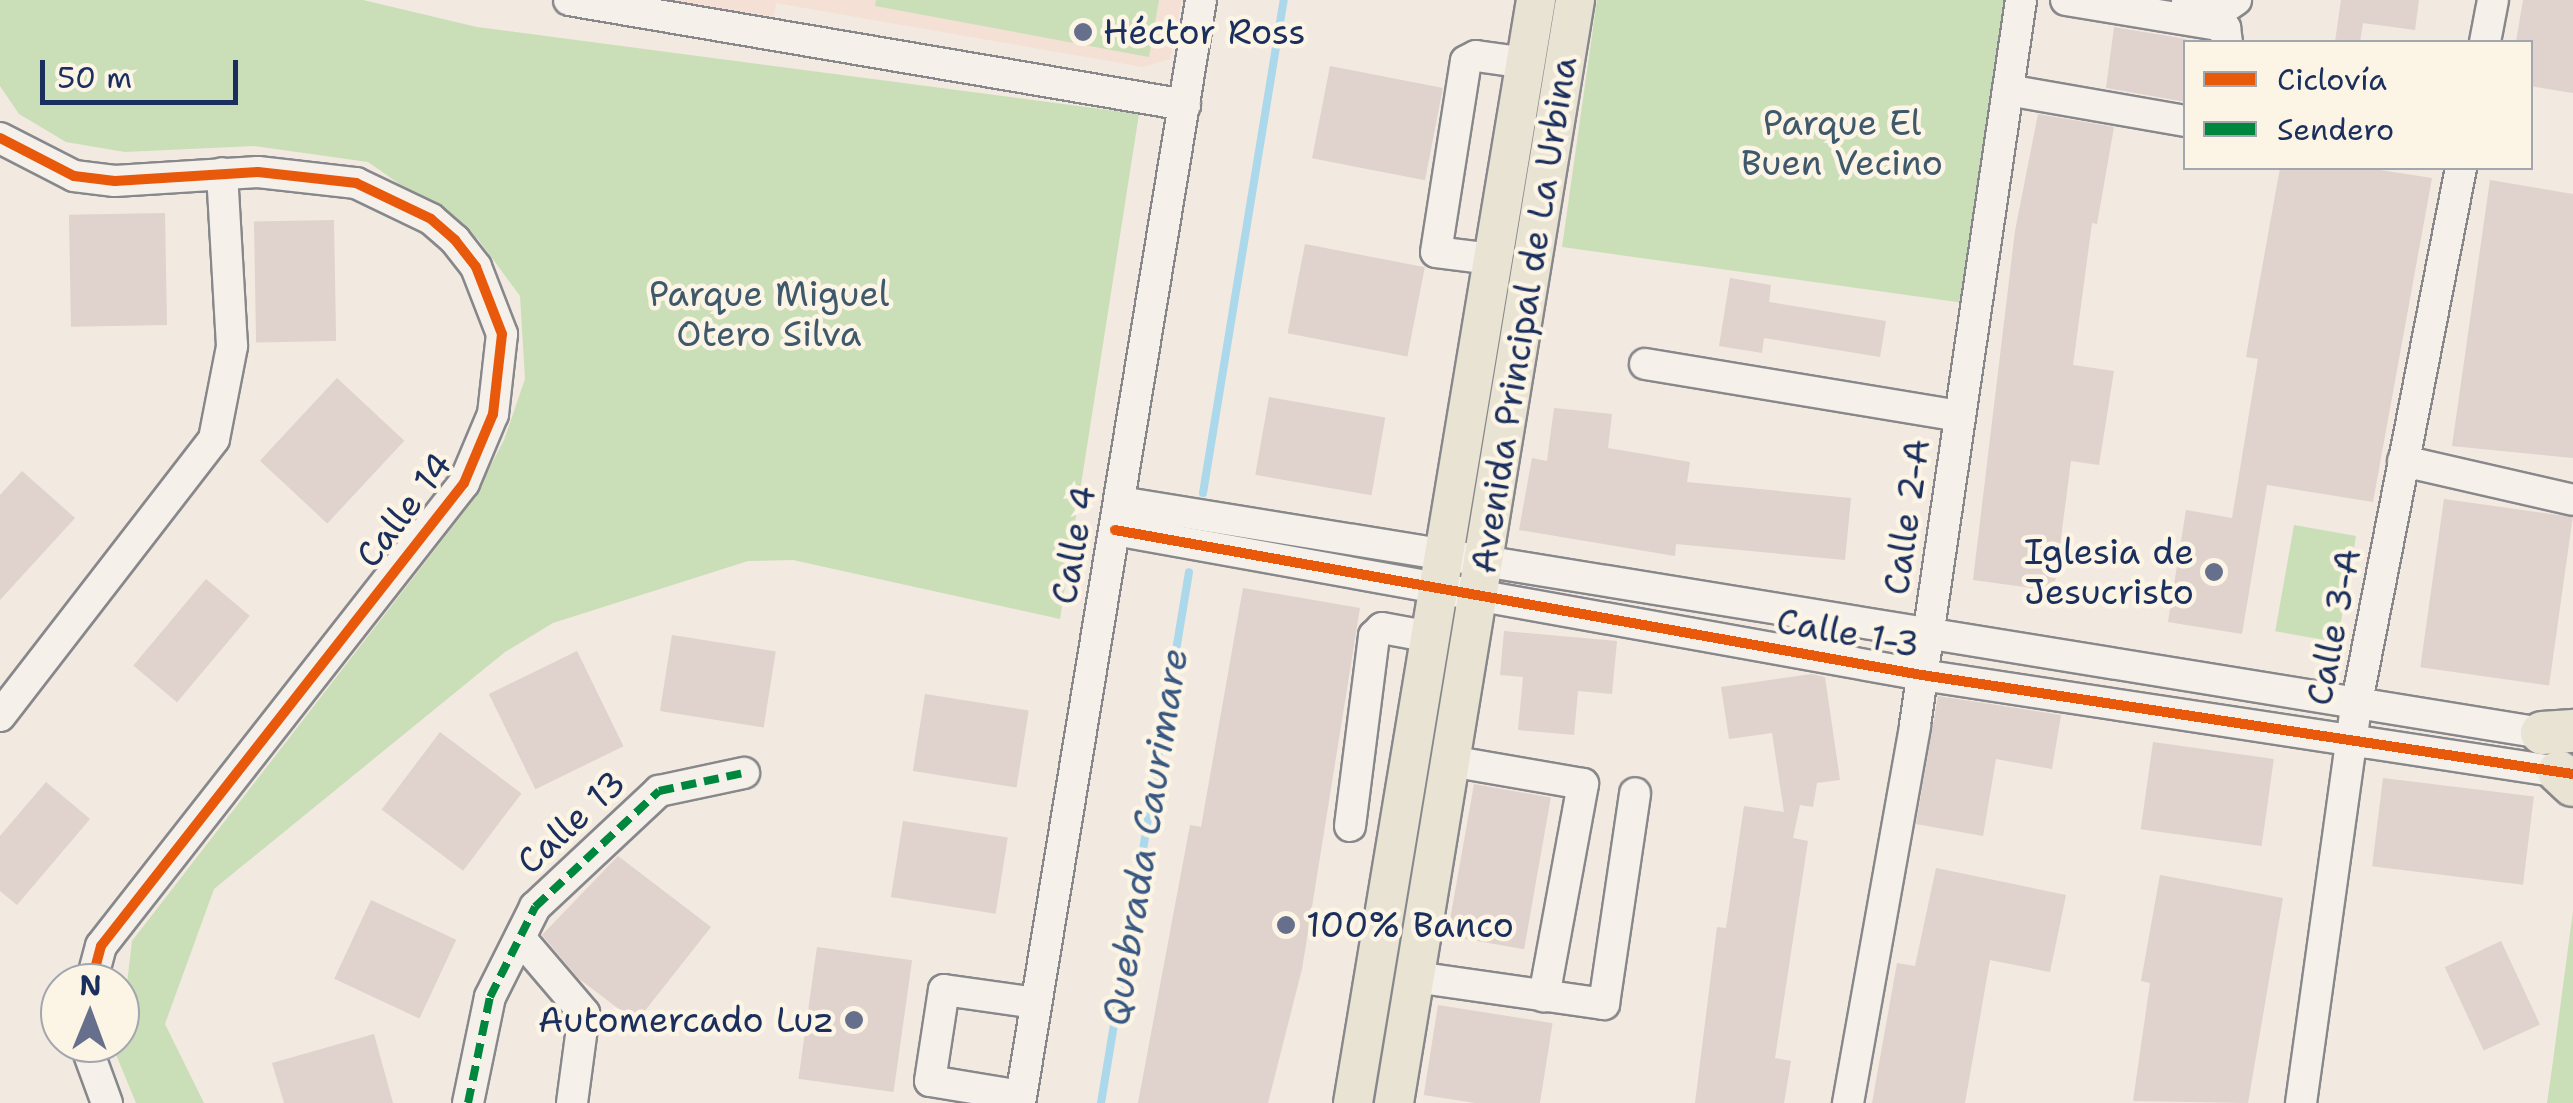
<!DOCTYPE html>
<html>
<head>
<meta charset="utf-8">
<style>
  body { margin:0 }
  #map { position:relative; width:2573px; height:1103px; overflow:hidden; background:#f2e9e0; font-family:"Shantell Sans",sans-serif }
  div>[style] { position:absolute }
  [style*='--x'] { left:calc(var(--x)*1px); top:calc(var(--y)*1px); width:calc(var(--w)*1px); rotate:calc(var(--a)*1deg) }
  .built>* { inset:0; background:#f4e0d4 }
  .green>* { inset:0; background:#cadfb8; transform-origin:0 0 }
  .stream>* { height:8px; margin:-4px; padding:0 4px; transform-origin:4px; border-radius:4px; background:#abd8ea }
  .building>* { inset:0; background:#e0d2cc; transform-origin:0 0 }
  .roads { filter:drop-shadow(2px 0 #88888c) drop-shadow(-2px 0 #88888c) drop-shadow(0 2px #88888c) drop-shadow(0 -2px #88888c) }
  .minor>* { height:30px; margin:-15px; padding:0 15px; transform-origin:15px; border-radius:15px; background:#f5f1ea }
  .major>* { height:38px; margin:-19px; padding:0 19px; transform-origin:19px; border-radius:19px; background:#e8e3d3 }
  .highway>* { height:42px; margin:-21px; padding:0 21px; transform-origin:21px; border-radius:21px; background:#e8e3d3 }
  .quiet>* { height:8px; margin-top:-4px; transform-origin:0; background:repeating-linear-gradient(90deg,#00873e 0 15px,transparent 0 23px) }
  .cycleway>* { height:10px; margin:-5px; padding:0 5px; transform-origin:5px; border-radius:5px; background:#e8590c }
  .dots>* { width:28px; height:28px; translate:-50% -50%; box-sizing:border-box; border:5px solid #fcf5e5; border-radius:50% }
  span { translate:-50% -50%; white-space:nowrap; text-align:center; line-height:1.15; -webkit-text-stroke:9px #fcf5e5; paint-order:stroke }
  .poi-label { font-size:35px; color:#1b2f5e }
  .left { translate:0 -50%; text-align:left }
  .right { translate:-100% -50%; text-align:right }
  .park-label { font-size:35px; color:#3f596c }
  .street-label { font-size:35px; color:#1b2f5e }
  .water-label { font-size:38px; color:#385782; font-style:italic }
  .legend { position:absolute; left:2183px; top:40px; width:350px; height:130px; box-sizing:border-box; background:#fcf5e5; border:2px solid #a2a6af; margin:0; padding:12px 18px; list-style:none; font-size:30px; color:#1b2f5e }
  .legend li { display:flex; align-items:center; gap:20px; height:50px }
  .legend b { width:50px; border:2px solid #a2a6af }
  .north { position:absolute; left:40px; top:963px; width:100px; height:100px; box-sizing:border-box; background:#fcf5e5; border:2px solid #a2a6af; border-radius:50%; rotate:1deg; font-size:28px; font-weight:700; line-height:40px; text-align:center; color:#1b2f5e }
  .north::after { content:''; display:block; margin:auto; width:35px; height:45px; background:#66708c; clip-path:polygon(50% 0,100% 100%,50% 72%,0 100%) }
  .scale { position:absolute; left:40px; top:60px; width:198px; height:45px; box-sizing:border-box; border:5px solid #1b2f5e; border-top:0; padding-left:12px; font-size:30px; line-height:35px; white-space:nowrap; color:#1b2f5e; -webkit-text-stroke:8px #fcf5e5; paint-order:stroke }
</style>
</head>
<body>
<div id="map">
  <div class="built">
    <i style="clip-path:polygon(646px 0,1182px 0,1170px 59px,1143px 67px,776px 3px,773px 23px)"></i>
  </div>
  <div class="green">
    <i style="clip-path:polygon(0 0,363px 0,477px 27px,1139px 114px,1060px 619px,793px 560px,748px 561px,553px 623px,505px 652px,214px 889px,165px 1024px,204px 1103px,136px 1103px,112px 1045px,120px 1043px,132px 941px,471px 503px,504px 440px,525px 379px,520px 296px,478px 239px,368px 162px,254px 146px,125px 152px,66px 142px,19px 114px,0 86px)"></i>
    <i style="clip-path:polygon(876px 0,1159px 0,1149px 57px,875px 6px)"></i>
    <i style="clip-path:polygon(1597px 0,2008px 0,1964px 303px,1562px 247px)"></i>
    <i style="left:2294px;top:525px;width:63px;height:108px;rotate:10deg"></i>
    <i style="clip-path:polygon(2573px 911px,2573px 1103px,2547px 1103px,2553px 1061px)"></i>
  </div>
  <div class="stream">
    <i style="--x:1203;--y:493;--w:500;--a:-80.7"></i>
    <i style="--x:1101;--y:1103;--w:538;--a:-80.59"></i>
  </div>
  <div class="building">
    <i style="clip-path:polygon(2341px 0,2419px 0,2415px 30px,2363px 23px,2360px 42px,2335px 42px)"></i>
    <i style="clip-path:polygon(2523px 0,2573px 0,2573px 93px,2530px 86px,2530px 42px,2516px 42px)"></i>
    <i style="clip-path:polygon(2114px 27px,2186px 39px,2186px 102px,2106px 88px)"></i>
    <i style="left:1330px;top:66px;width:115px;height:94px;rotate:11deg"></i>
    <i style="clip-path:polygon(2038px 114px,2114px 127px,2097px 224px,2092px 223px,2073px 365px,2114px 371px,2099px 465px,2071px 461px,2054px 591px,1973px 580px,2015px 231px)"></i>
    <i style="clip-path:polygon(2280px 168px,2367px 168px,2432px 178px,2373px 502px,2267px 485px,2242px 634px,2168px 622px,2186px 510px,2232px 518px,2258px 359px,2246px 357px)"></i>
    <i style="clip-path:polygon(2490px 180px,2573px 194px,2573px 458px,2452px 446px)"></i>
    <i style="left:165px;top:213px;width:112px;height:96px;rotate:89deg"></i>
    <i style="left:334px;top:220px;width:121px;height:80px;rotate:89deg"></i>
    <i style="left:1305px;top:244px;width:122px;height:91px;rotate:11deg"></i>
    <i style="clip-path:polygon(1730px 278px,1771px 285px,1769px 302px,1886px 321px,1880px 357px,1764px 338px,1762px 353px,1719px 346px)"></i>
    <i style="left:337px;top:378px;width:92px;height:113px;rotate:43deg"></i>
    <i style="left:1269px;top:397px;width:118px;height:79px;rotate:10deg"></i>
    <i style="clip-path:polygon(1554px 408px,1612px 414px,1608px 448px,1690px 462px,1687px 482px,1851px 498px,1845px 560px,1676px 544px,1675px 556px,1519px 530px,1532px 458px,1547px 461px)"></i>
    <i style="clip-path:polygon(22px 471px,75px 518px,0 600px,0 495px)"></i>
    <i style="left:2444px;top:499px;width:130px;height:170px;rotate:8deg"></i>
    <i style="left:206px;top:579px;width:57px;height:113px;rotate:40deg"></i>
    <i style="clip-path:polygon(1243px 588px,1360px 608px,1302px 969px,1268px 1103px,1138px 1103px,1190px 825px,1201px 827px)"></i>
    <i style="clip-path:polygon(1504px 631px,1617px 641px,1612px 694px,1578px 691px,1574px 735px,1518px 730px,1523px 677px,1500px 675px)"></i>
    <i style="left:672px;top:635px;width:105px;height:77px;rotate:9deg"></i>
    <i style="left:577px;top:651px;width:106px;height:98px;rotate:64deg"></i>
    <i style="clip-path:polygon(1812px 674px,1825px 677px,1840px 780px,1817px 783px,1813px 807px,1800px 805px,1793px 838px,1808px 841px,1775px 1058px,1791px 1061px,1784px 1103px,1695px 1103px,1717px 927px,1726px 928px,1744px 806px,1784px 812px,1772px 733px,1729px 739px,1721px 687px)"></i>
    <i style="left:925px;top:694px;width:105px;height:78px;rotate:9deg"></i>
    <i style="clip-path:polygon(1938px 696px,2061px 715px,2052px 769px,1996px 759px,1983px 836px,1916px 824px)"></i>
    <i style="left:440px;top:732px;width:102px;height:97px;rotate:37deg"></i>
    <i style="left:2153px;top:742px;width:122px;height:88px;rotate:8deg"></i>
    <i style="left:2383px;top:778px;width:152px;height:89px;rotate:7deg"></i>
    <i style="clip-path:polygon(46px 782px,90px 819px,17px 905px,0 891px,0 836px)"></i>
    <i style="left:1474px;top:784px;width:78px;height:154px;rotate:10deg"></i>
    <i style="left:903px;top:821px;width:106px;height:77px;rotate:9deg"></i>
    <i style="clip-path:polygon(618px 856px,711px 927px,636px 1022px,578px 978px,542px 935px)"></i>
    <i style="clip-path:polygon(1936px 868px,2066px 895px,2050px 972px,1990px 960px,1965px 1103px,1872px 1103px,1897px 963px,1915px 966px)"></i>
    <i style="clip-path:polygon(2160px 875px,2283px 898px,2248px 1103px,2133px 1101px,2150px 983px,2141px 981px)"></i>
    <i style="left:371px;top:900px;width:94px;height:87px;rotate:25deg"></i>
    <i style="left:2501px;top:941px;width:92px;height:62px;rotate:65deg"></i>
    <i style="left:817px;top:947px;width:96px;height:133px;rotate:8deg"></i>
    <i style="left:1438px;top:1005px;width:116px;height:91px;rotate:9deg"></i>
    <i style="clip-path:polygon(374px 1034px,393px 1103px,284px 1103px,272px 1063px)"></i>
  </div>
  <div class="roads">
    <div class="minor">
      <i style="--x:569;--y:0;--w:625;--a:9.67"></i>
      <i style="--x:2066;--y:0;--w:154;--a:9.3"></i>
      <i style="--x:2218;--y:25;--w:8;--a:23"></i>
      <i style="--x:2225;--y:28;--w:14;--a:82"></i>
      <i style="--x:2187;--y:1;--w:40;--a:7.1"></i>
      <i style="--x:2227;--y:6;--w:11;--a:-34"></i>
      <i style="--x:2485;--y:42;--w:43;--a:-79.2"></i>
      <i style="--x:2008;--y:90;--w:181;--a:9.9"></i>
      <i style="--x:0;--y:138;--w:83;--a:27.2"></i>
      <i style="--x:74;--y:176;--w:41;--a:7"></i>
      <i style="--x:115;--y:181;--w:143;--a:-3.6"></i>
      <i style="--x:258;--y:172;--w:99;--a:6.4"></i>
      <i style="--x:356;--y:183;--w:83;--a:25.6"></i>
      <i style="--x:431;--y:219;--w:32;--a:41"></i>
      <i style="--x:455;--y:240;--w:34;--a:52"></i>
      <i style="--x:476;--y:267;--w:72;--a:68.8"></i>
      <i style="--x:502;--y:334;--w:81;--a:96.4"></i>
      <i style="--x:493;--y:414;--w:75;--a:112.8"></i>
      <i style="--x:464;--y:483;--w:588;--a:128.1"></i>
      <i style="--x:101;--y:946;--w:38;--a:105"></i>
      <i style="--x:1492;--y:259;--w:56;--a:-172.9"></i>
      <i style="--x:1436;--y:252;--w:193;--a:-81.1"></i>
      <i style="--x:1466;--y:61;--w:11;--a:-27"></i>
      <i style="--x:1476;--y:56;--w:50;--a:8"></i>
      <i style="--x:1645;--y:364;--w:319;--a:9.4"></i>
      <i style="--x:2403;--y:461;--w:174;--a:12.9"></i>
      <i style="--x:1120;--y:502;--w:1459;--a:9.23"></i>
      <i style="--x:1115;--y:530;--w:820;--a:10.19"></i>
      <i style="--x:1922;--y:675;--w:658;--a:8.65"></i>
      <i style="--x:0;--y:716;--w:350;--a:-52.3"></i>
      <i style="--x:214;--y:439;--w:95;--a:-79"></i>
      <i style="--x:232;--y:346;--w:173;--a:-93.3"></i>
      <i style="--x:1450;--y:761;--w:135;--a:9.8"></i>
      <i style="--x:1583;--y:784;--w:216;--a:100.4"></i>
      <i style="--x:1350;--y:826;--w:192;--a:-82.8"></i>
      <i style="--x:1374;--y:636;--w:11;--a:-45"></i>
      <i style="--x:1382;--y:628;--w:50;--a:10.4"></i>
      <i style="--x:520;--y:938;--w:99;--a:49.5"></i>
      <i style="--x:584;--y:1013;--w:91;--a:97.6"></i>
      <i style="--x:1415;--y:977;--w:191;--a:8.1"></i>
      <i style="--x:1604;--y:1004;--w:213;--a:-81.6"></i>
      <i style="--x:85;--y:1043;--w:64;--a:69.9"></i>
      <i style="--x:1021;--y:1096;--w:92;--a:-170.6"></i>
      <i style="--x:930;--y:1081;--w:92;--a:-81.3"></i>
      <i style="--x:944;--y:990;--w:92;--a:8.1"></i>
      <i style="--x:468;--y:1103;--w:108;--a:-78.3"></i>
      <i style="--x:490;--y:997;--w:101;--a:-63.4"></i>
      <i style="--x:535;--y:907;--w:170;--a:-43.1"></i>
      <i style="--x:659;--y:791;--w:87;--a:-12"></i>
      <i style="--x:1020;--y:1103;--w:1118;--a:-80.68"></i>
      <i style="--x:1848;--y:1103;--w:384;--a:-79.9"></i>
      <i style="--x:1915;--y:725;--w:733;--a:-81.68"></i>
      <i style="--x:2301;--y:1103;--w:400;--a:-82.1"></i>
      <i style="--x:2356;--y:707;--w:549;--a:-78.98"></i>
    </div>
    <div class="major">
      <i style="--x:1353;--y:1103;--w:1118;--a:-80.58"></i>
      <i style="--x:1394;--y:1103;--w:1118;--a:-80.68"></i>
    </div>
    <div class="highway">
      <i style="--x:2542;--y:733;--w:31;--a:-4"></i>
      <i style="--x:2559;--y:772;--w:19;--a:43"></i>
    </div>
  </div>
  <div class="quiet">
    <i style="--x:468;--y:1103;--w:108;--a:-78.3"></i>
    <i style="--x:490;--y:997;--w:101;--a:-63.4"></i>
    <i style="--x:535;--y:907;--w:170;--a:-43.1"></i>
    <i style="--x:659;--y:791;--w:87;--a:-12"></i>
  </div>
  <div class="cycleway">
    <i style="--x:0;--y:138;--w:83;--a:27.2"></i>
    <i style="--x:74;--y:176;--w:41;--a:7"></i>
    <i style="--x:115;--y:181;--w:143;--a:-3.6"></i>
    <i style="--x:258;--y:172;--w:99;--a:6.4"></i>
    <i style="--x:356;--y:183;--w:83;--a:25.6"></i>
    <i style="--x:431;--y:219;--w:32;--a:41"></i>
    <i style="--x:455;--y:240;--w:34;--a:52"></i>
    <i style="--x:476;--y:267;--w:72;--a:68.8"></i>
    <i style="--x:502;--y:334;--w:81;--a:96.4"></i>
    <i style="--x:493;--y:414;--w:75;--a:112.8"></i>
    <i style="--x:464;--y:483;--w:588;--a:128.1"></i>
    <i style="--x:101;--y:946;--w:38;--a:105"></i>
    <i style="--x:1115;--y:530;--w:820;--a:10.19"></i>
    <i style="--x:1922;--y:675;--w:658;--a:8.65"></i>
  </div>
  <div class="dots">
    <i style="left:1083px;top:32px;background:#66708c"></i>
    <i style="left:2214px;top:572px;background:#66708c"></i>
    <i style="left:1286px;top:925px;background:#66708c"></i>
    <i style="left:854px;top:1020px;background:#66708c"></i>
  </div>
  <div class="poi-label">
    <span class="left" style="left:1103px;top:32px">Héctor Ross</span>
    <span class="right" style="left:2194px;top:572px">Iglesia de<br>Jesucristo</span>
    <span class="left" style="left:1306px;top:925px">100% Banco</span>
    <span class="right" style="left:834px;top:1020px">Automercado Luz</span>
  </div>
  <div class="park-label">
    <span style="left:1842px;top:143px">Parque El<br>Buen Vecino</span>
    <span style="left:769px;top:314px">Parque Miguel<br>Otero Silva</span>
  </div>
  <div class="street-label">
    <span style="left:1524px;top:315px;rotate:-81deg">Avenida Principal de La Urbina</span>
    <span style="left:404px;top:510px;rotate:-53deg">Calle 14</span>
    <span style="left:1907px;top:517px;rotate:-82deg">Calle 2-A</span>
    <span style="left:1074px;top:545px;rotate:-80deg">Calle 4</span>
    <span style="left:2334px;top:627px;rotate:-79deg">Calle 3-A</span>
    <span style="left:1848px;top:633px;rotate:10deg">Calle 1-3</span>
    <span style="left:571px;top:822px;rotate:-43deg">Calle 13</span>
  </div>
  <div class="water-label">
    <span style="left:1145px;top:837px;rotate:-81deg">Quebrada Caurimare</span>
  </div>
  <ul class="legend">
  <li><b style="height:12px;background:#e8590c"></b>Ciclovía</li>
  <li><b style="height:12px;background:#00873e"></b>Sendero</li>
  </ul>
  <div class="north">N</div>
  <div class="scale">50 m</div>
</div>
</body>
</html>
